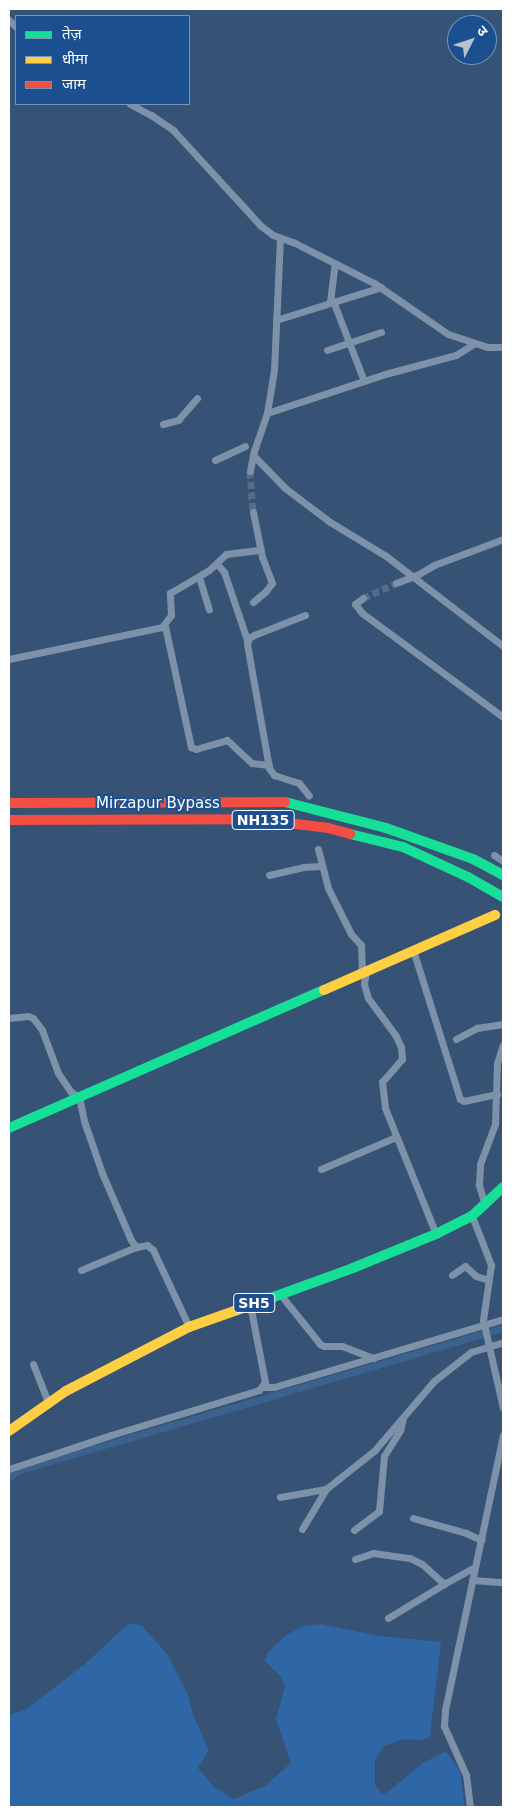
<!DOCTYPE html>
<html>
<head>
<meta charset="utf-8">
<style>
  body { margin:0 }
  #map { position:relative; width:512px; height:1816px; overflow:hidden; background:#365274; font-family:"DejaVu Sans","Noto Sans Devanagari",sans-serif }
  div>[style] { position:absolute }
  [style*='--x'] { left:calc(var(--x)*1px); top:calc(var(--y)*1px); width:calc(var(--w)*1px); rotate:calc(var(--a)*1deg) }
  .green>* { inset:0; background:#2f66a5 }
  .canal>* { height:7px; margin:-3.5px; padding:0 3.5px; transform-origin:3.5px; border-radius:3.5px; background:#3b618d }
  .street-tunnel>* { height:7px; margin-top:-3.5px; transform-origin:0; background:repeating-linear-gradient(90deg,#546c89 0 7px,transparent 0 10.5px) }
  .street>* { height:7px; margin:-3.5px; padding:0 3.5px; transform-origin:3.5px; border-radius:3.5px; background:#7d92a8 }
  .fast>* { height:10px; margin:-5px; padding:0 5px; transform-origin:5px; border-radius:5px; background:#16e098 }
  .slow>* { height:10px; margin:-5px; padding:0 5px; transform-origin:5px; border-radius:5px; background:#ffcf43 }
  .jam>* { height:10px; margin:-5px; padding:0 5px; transform-origin:5px; border-radius:5px; background:#f24e42 }
  span { translate:-50% -50%; white-space:nowrap; text-align:center; line-height:1.15; -webkit-text-stroke:4px #1b4f8f; paint-order:stroke }
  .shield-label span { padding:1px 4px; background:#1b4f8f; border:1px solid; border-radius:4px; -webkit-text-stroke-width:0 }
  .shield-label { font-size:14px; color:#fff; font-weight:700 }
  .street-label { font-size:15px; color:#fff }
  .frame { position:absolute; inset:0; border:10px solid #fff; pointer-events:none }
  .legend { position:absolute; left:15px; top:15px; width:175px; height:90px; box-sizing:border-box; background:#1b4f8f; border:1px solid #7695bc; margin:0; padding:6px 9px; list-style:none; font-size:15px; color:#fff }
  .legend li { display:flex; align-items:center; gap:10px; height:25px }
  .legend b { width:25px; border:1px solid #7695bc }
  .north { position:absolute; left:447px; top:15px; width:50px; height:50px; box-sizing:border-box; background:#1b4f8f; border:1px solid #7695bc; border-radius:50%; rotate:49deg; font-size:14px; font-weight:700; line-height:20px; text-align:center; color:#fff }
  .north::after { content:''; display:block; margin:auto; width:18px; height:22px; background:#b9c2ce; clip-path:polygon(50% 0,100% 100%,50% 72%,0 100%) }
</style>
</head>
<body>
<div id="map">
  <div class="green">
    <i style="clip-path:polygon(129px 1623px,142px 1626px,167px 1654px,188px 1695px,193px 1715px,209px 1750px,198px 1768px,214px 1787px,234px 1799px,265px 1786px,291px 1763px,276px 1719px,285px 1686px,280px 1676px,265px 1661px,268px 1652px,285px 1636px,303px 1626px,320px 1624px,380px 1636px,441px 1642px,430px 1736px,423px 1740px,404px 1739px,384px 1746px,375px 1760px,375px 1785px,382px 1794px,386px 1793px,423px 1763px,446px 1751px,460px 1771px,465px 1807px,9px 1807px,9px 1715px,25px 1710px,85px 1664px)"></i>
  </div>
  <div class="canal">
    <i style="--x:9;--y:1477;--w:13;--a:-32"></i>
    <i style="--x:20;--y:1470;--w:503;--a:-16.38"></i>
  </div>
  <div class="street-tunnel">
    <i style="--x:250;--y:471;--w:41;--a:85.8"></i>
    <i style="--x:363;--y:598;--w:36;--a:-24"></i>
  </div>
  <div class="street">
    <i style="--x:9;--y:20;--w:10;--a:45"></i>
    <i style="--x:130;--y:104;--w:24;--a:28"></i>
    <i style="--x:151;--y:115;--w:27;--a:34"></i>
    <i style="--x:173;--y:130;--w:130;--a:47.5"></i>
    <i style="--x:261;--y:226;--w:15;--a:37"></i>
    <i style="--x:273;--y:235;--w:23;--a:20"></i>
    <i style="--x:295;--y:243;--w:89;--a:26.9"></i>
    <i style="--x:374;--y:283;--w:90;--a:34.6"></i>
    <i style="--x:448;--y:334;--w:41;--a:18.4"></i>
    <i style="--x:487;--y:347;--w:16;--a:0"></i>
    <i style="--x:333;--y:301;--w:86;--a:68.8"></i>
    <i style="--x:330;--y:302;--w:39;--a:-83"></i>
    <i style="--x:276;--y:320;--w:110;--a:-17.4"></i>
    <i style="--x:327;--y:350;--w:57;--a:-18.4"></i>
    <i style="--x:267;--y:413;--w:124;--a:-18.3"></i>
    <i style="--x:385;--y:374;--w:73;--a:-15"></i>
    <i style="--x:456;--y:355;--w:22;--a:-32"></i>
    <i style="--x:163;--y:424;--w:16;--a:-15"></i>
    <i style="--x:178;--y:420;--w:29;--a:-49"></i>
    <i style="--x:253;--y:455;--w:46;--a:45.9"></i>
    <i style="--x:285;--y:488;--w:56;--a:37.1"></i>
    <i style="--x:330;--y:522;--w:66;--a:31.3"></i>
    <i style="--x:386;--y:556;--w:148;--a:37.6"></i>
    <i style="--x:215;--y:460;--w:33;--a:-25"></i>
    <i style="--x:250;--y:471;--w:20;--a:-79"></i>
    <i style="--x:254;--y:451;--w:40;--a:-71.1"></i>
    <i style="--x:267;--y:413;--w:44;--a:-80.8"></i>
    <i style="--x:274;--y:370;--w:132;--a:-87.4"></i>
    <i style="--x:217;--y:564;--w:11;--a:49"></i>
    <i style="--x:224;--y:572;--w:72;--a:71.3"></i>
    <i style="--x:199;--y:577;--w:34;--a:73"></i>
    <i style="--x:396;--y:583;--w:22;--a:-21"></i>
    <i style="--x:417;--y:575;--w:20;--a:-30"></i>
    <i style="--x:434;--y:565;--w:74;--a:-20.6"></i>
    <i style="--x:363;--y:598;--w:10;--a:143"></i>
    <i style="--x:355;--y:604;--w:11;--a:52"></i>
    <i style="--x:362;--y:613;--w:175;--a:36.4"></i>
    <i style="--x:253;--y:602;--w:16;--a:-40"></i>
    <i style="--x:265;--y:592;--w:11;--a:-52"></i>
    <i style="--x:272;--y:583;--w:28;--a:-111"></i>
    <i style="--x:262;--y:557;--w:46;--a:-101.3"></i>
    <i style="--x:305;--y:615;--w:55;--a:158.6"></i>
    <i style="--x:254;--y:635;--w:6;--a:149"></i>
    <i style="--x:249;--y:638;--w:6;--a:108"></i>
    <i style="--x:247;--y:644;--w:126;--a:79.9"></i>
    <i style="--x:269;--y:768;--w:9;--a:54"></i>
    <i style="--x:274;--y:775;--w:26;--a:18"></i>
    <i style="--x:299;--y:783;--w:16;--a:52"></i>
    <i style="--x:165;--y:626;--w:124;--a:77.9"></i>
    <i style="--x:191;--y:747;--w:5;--a:22"></i>
    <i style="--x:196;--y:749;--w:32;--a:-16"></i>
    <i style="--x:227;--y:740;--w:34;--a:43"></i>
    <i style="--x:252;--y:763;--w:17;--a:7"></i>
    <i style="--x:9;--y:659;--w:156;--a:-11.8"></i>
    <i style="--x:162;--y:627;--w:15;--a:-53"></i>
    <i style="--x:171;--y:615;--w:22;--a:-93"></i>
    <i style="--x:170;--y:593;--w:45;--a:-30.5"></i>
    <i style="--x:209;--y:570;--w:23;--a:-43"></i>
    <i style="--x:226;--y:554;--w:35;--a:-7"></i>
    <i style="--x:318;--y:849;--w:40;--a:75.6"></i>
    <i style="--x:328;--y:888;--w:51;--a:63.4"></i>
    <i style="--x:351;--y:934;--w:15;--a:48"></i>
    <i style="--x:361;--y:945;--w:23;--a:88"></i>
    <i style="--x:362;--y:968;--w:5;--a:37"></i>
    <i style="--x:366;--y:971;--w:13;--a:99"></i>
    <i style="--x:364;--y:984;--w:15;--a:74"></i>
    <i style="--x:368;--y:998;--w:47;--a:53.6"></i>
    <i style="--x:396;--y:1036;--w:12;--a:66"></i>
    <i style="--x:401;--y:1047;--w:12;--a:85"></i>
    <i style="--x:402;--y:1059;--w:30;--a:131"></i>
    <i style="--x:382;--y:1082;--w:26;--a:83"></i>
    <i style="--x:385;--y:1108;--w:136;--a:68"></i>
    <i style="--x:494;--y:855;--w:11;--a:34"></i>
    <i style="--x:269;--y:875;--w:35;--a:-13"></i>
    <i style="--x:303;--y:867;--w:19;--a:-3"></i>
    <i style="--x:413;--y:950;--w:156;--a:72.5"></i>
    <i style="--x:460;--y:1099;--w:4;--a:27"></i>
    <i style="--x:464;--y:1101;--w:34;--a:-12"></i>
    <i style="--x:9;--y:1018;--w:19;--a:-6"></i>
    <i style="--x:28;--y:1016;--w:5;--a:22"></i>
    <i style="--x:33;--y:1018;--w:15;--a:53"></i>
    <i style="--x:42;--y:1030;--w:46;--a:69.6"></i>
    <i style="--x:58;--y:1073;--w:23;--a:56"></i>
    <i style="--x:71;--y:1092;--w:9;--a:32"></i>
    <i style="--x:79;--y:1097;--w:25;--a:78"></i>
    <i style="--x:84;--y:1121;--w:55;--a:70.9"></i>
    <i style="--x:102;--y:1173;--w:73;--a:66.6"></i>
    <i style="--x:131;--y:1240;--w:9;--a:54"></i>
    <i style="--x:136;--y:1247;--w:11;--a:-10"></i>
    <i style="--x:147;--y:1245;--w:8;--a:40"></i>
    <i style="--x:153;--y:1250;--w:85;--a:64.9"></i>
    <i style="--x:456;--y:1039;--w:24;--a:-28"></i>
    <i style="--x:477;--y:1028;--w:26;--a:-9"></i>
    <i style="--x:321;--y:1169;--w:82;--a:-23.1"></i>
    <i style="--x:485;--y:1205;--w:21;--a:-107"></i>
    <i style="--x:479;--y:1185;--w:21;--a:-87"></i>
    <i style="--x:480;--y:1164;--w:43;--a:-69.4"></i>
    <i style="--x:495;--y:1124;--w:61;--a:-88.1"></i>
    <i style="--x:497;--y:1063;--w:19;--a:-72"></i>
    <i style="--x:472;--y:1216;--w:53;--a:68.8"></i>
    <i style="--x:491;--y:1265;--w:56;--a:98.3"></i>
    <i style="--x:483;--y:1320;--w:90;--a:77.2"></i>
    <i style="--x:81;--y:1270;--w:60;--a:-22.7"></i>
    <i style="--x:452;--y:1275;--w:16;--a:-35"></i>
    <i style="--x:465;--y:1266;--w:15;--a:42"></i>
    <i style="--x:476;--y:1276;--w:13;--a:18"></i>
    <i style="--x:280;--y:1294;--w:64;--a:51.3"></i>
    <i style="--x:320;--y:1344;--w:4;--a:27"></i>
    <i style="--x:324;--y:1346;--w:18;--a:0"></i>
    <i style="--x:342;--y:1346;--w:34;--a:21"></i>
    <i style="--x:33;--y:1364;--w:41;--a:68.5"></i>
    <i style="--x:263;--y:1387;--w:11;--a:0"></i>
    <i style="--x:274;--y:1387;--w:239;--a:-16.5"></i>
    <i style="--x:9;--y:1469;--w:108;--a:-18.4"></i>
    <i style="--x:111;--y:1435;--w:155;--a:-16.9"></i>
    <i style="--x:259;--y:1390;--w:10;--a:-53"></i>
    <i style="--x:265;--y:1382;--w:78;--a:-101"></i>
    <i style="--x:280;--y:1497;--w:47;--a:-9.9"></i>
    <i style="--x:413;--y:1518;--w:55;--a:15.8"></i>
    <i style="--x:466;--y:1533;--w:17;--a:25"></i>
    <i style="--x:302;--y:1529;--w:47;--a:-59"></i>
    <i style="--x:326;--y:1489;--w:61;--a:-38.4"></i>
    <i style="--x:374;--y:1451;--w:92;--a:-49.4"></i>
    <i style="--x:434;--y:1381;--w:47;--a:-38.1"></i>
    <i style="--x:471;--y:1352;--w:34;--a:-17"></i>
    <i style="--x:354;--y:1530;--w:31;--a:-37"></i>
    <i style="--x:379;--y:1511;--w:55;--a:-84.8"></i>
    <i style="--x:384;--y:1456;--w:31;--a:-58"></i>
    <i style="--x:400;--y:1430;--w:11;--a:-75"></i>
    <i style="--x:355;--y:1559;--w:19;--a:-18"></i>
    <i style="--x:373;--y:1553;--w:37;--a:8"></i>
    <i style="--x:410;--y:1558;--w:13;--a:27"></i>
    <i style="--x:422;--y:1564;--w:30;--a:42"></i>
    <i style="--x:444;--y:1584;--w:35;--a:-29"></i>
    <i style="--x:472;--y:1580;--w:31;--a:4"></i>
    <i style="--x:388;--y:1618;--w:66;--a:-31.3"></i>
    <i style="--x:470;--y:1807;--w:32;--a:-97"></i>
    <i style="--x:466;--y:1775;--w:54;--a:-114.2"></i>
    <i style="--x:444;--y:1726;--w:16;--a:-86"></i>
    <i style="--x:445;--y:1710;--w:281;--a:-78.1"></i>
  </div>
  <div class="fast">
    <i style="--x:285;--y:802;--w:104;--a:14.4"></i>
    <i style="--x:386;--y:828;--w:92;--a:19.6"></i>
    <i style="--x:473;--y:859;--w:34;--a:28"></i>
    <i style="--x:350;--y:834;--w:55;--a:13.8"></i>
    <i style="--x:403;--y:847;--w:72;--a:24.8"></i>
    <i style="--x:468;--y:877;--w:40;--a:29.7"></i>
    <i style="--x:9;--y:1128;--w:344;--a:-23.7"></i>
    <i style="--x:257;--y:1303;--w:102;--a:-20"></i>
    <i style="--x:353;--y:1268;--w:90;--a:-22.3"></i>
    <i style="--x:436;--y:1234;--w:40;--a:-26.6"></i>
    <i style="--x:472;--y:1216;--w:42;--a:-43.1"></i>
  </div>
  <div class="slow">
    <i style="--x:324;--y:990;--w:187;--a:-23.7"></i>
    <i style="--x:9;--y:1431;--w:70;--a:-35.1"></i>
    <i style="--x:66;--y:1391;--w:139;--a:-27.5"></i>
    <i style="--x:189;--y:1327;--w:72;--a:-19.4"></i>
  </div>
  <div class="jam">
    <i style="--x:9;--y:803;--w:276;--a:-0.2"></i>
    <i style="--x:9;--y:820;--w:247;--a:-0.2"></i>
    <i style="--x:256;--y:819;--w:73;--a:7.1"></i>
    <i style="--x:328;--y:828;--w:23;--a:15"></i>
  </div>
  <div class="shield-label">
    <span style="left:263px;top:820px">NH135</span>
    <span style="left:254px;top:1303px">SH5</span>
  </div>
  <div class="street-label">
    <span style="left:158px;top:804px">Mirzapur Bypass</span>
  </div>
  <div class="frame"></div>
  <ul class="legend">
  <li><b style="height:6px;background:#16e098"></b>तेज़</li>
  <li><b style="height:6px;background:#ffcf43"></b>धीमा</li>
  <li><b style="height:6px;background:#f24e42"></b>जाम</li>
  </ul>
  <div class="north">उ</div>
</div>
</body>
</html>
